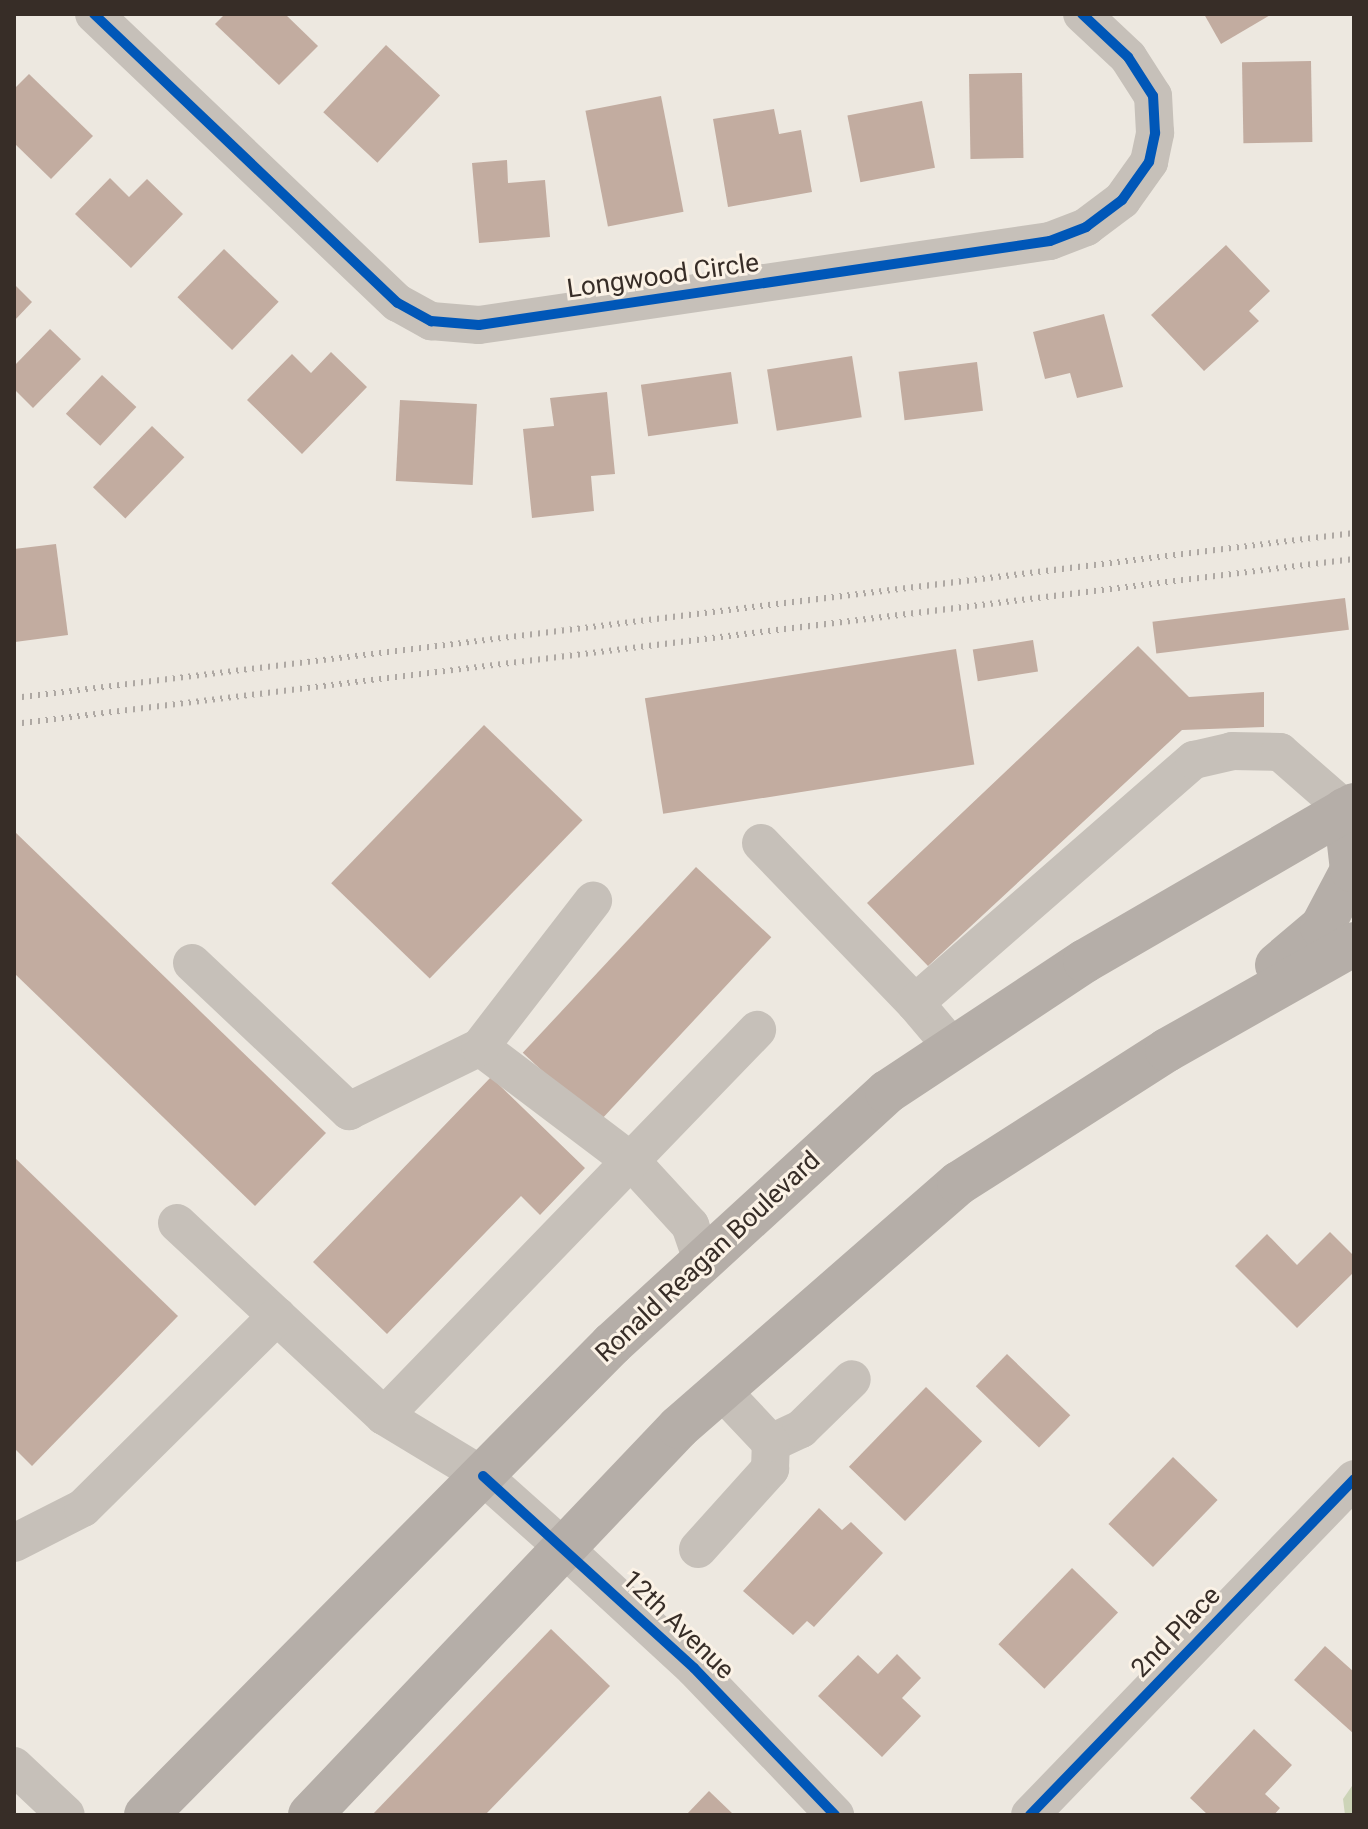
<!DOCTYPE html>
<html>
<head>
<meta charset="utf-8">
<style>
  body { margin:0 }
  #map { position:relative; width:1368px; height:1829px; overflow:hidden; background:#ede8e0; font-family:Roboto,sans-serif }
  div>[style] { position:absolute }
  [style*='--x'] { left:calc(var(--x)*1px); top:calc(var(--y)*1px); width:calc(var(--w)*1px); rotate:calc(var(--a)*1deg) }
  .green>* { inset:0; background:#cdd4b8 }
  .building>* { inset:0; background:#c2aca0; transform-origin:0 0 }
  .minor>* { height:38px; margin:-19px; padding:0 19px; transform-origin:19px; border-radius:19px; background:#c6c0b9 }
  .major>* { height:44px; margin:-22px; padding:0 22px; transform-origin:22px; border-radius:22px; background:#b5aea8 }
  .rail>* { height:6px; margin-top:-3px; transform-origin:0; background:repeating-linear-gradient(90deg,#aea8a3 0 2px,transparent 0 8px) }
  .cycleway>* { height:10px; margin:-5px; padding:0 5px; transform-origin:5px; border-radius:5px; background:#0057b8 }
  span { translate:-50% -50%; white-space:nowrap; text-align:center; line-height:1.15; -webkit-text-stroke:6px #fbf2e6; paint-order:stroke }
  .street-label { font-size:26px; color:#372d27 }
  .frame { position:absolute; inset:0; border:16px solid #372d27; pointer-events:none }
</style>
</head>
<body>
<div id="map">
  <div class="green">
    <i style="clip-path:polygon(1354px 1783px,1354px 1815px,1345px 1815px,1343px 1799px)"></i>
  </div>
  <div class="building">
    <i style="clip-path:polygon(225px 14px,285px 14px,318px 46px,279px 85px,215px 24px)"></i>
    <i style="clip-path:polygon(1204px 14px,1272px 14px,1221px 44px)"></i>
    <i style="left:386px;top:45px;width:74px;height:92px;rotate:43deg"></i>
    <i style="left:1311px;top:61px;width:81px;height:69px;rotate:89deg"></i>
    <i style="left:1022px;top:73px;width:85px;height:53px;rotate:89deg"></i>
    <i style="clip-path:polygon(29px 74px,93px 136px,51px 179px,14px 143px,14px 89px)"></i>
    <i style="left:661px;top:96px;width:118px;height:77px;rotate:79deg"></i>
    <i style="left:922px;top:101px;width:68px;height:76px;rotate:79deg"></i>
    <i style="clip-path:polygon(774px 109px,779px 134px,801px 130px,812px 192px,728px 207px,713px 119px)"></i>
    <i style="clip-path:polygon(507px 160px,508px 183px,545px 180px,550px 237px,479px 243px,472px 163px)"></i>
    <i style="clip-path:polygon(110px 178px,129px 197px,147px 179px,183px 214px,131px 268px,75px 214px)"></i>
    <i style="clip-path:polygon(1226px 245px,1270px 291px,1249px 311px,1259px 321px,1204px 371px,1151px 315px)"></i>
    <i style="left:224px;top:249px;width:76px;height:67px;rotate:44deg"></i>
    <i style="clip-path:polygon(14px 284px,32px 302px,14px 321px)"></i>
    <i style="clip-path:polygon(1104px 314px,1123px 387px,1077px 398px,1070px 373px,1045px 379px,1033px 332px)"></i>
    <i style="clip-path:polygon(50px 329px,81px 359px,33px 408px,14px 389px,14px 366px)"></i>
    <i style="clip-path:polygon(331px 352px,367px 387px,302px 454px,247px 400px,292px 354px,311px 373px)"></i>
    <i style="left:852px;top:356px;width:62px;height:86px;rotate:81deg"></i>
    <i style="left:977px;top:362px;width:49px;height:79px;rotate:83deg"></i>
    <i style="left:731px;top:372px;width:52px;height:91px;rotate:82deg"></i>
    <i style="left:102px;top:375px;width:47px;height:53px;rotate:43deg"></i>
    <i style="clip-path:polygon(607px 392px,615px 474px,591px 476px,594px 511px,532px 518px,523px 429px,554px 426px,550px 398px)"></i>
    <i style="left:400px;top:400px;width:77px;height:81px;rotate:3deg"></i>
    <i style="left:152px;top:426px;width:45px;height:85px;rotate:44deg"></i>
    <i style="clip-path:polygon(56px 544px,68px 635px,15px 642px,14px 549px)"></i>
    <i style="left:1345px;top:598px;width:32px;height:194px;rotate:83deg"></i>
    <i style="left:1033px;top:640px;width:32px;height:61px;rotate:81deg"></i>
    <i style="clip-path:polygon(1138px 646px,1189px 697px,1264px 692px,1264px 727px,1182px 730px,928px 966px,867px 903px)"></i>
    <i style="left:956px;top:649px;width:117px;height:315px;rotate:81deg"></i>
    <i style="left:484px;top:725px;width:137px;height:220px;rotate:44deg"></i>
    <i style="clip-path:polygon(14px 831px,326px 1133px,255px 1206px,14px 973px)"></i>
    <i style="left:696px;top:867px;width:103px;height:254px;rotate:43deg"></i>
    <i style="clip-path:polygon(491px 1077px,585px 1168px,540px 1215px,521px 1196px,387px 1334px,313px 1262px)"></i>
    <i style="clip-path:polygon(14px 1157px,178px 1316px,32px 1466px,14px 1448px)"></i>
    <i style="clip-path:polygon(1330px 1232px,1354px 1256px,1354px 1272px,1297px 1328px,1235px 1266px,1267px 1234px,1297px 1265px)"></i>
    <i style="left:1007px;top:1354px;width:88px;height:45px;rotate:44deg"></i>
    <i style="left:926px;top:1387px;width:78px;height:111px;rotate:44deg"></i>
    <i style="left:1173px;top:1457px;width:62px;height:93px;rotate:44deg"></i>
    <i style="clip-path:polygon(819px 1508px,842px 1530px,851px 1522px,883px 1553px,814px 1627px,807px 1621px,793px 1635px,743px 1591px)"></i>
    <i style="left:1072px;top:1568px;width:64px;height:106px;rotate:44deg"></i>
    <i style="clip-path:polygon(551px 1629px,610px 1686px,485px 1815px,372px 1815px)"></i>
    <i style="clip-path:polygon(1325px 1646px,1354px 1672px,1354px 1734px,1294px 1680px)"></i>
    <i style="clip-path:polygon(897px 1654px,921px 1678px,902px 1698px,921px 1716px,882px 1757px,818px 1696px,858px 1655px,878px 1674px)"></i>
    <i style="clip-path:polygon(1254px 1729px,1292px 1765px,1265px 1794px,1280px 1808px,1274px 1815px,1208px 1815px,1190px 1798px)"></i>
    <i style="clip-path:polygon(709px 1791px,734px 1815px,686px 1815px)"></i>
  </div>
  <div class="minor">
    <i style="--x:94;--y:14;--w:419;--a:43.6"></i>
    <i style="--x:398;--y:303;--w:38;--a:29"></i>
    <i style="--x:431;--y:321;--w:48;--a:4.8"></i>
    <i style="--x:479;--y:325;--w:577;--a:-8.37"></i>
    <i style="--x:1050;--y:241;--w:39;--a:-21"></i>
    <i style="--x:1086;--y:227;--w:45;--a:-36.9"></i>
    <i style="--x:1122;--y:200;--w:47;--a:-54.6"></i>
    <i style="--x:1149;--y:162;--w:30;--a:-78"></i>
    <i style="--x:1155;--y:133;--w:37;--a:-93"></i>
    <i style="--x:1153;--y:96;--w:46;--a:-122.7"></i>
    <i style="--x:1128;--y:57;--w:63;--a:-136.9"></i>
    <i style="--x:761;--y:843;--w:222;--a:46.1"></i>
    <i style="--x:192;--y:963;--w:216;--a:43.3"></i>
    <i style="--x:349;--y:1111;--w:146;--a:-26"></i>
    <i style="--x:480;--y:1047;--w:191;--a:37.1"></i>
    <i style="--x:632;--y:1162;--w:86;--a:47.4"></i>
    <i style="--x:690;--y:1225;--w:37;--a:71"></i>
    <i style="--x:480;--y:1047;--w:185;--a:-52.3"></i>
    <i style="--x:953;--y:1048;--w:59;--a:-130.2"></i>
    <i style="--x:915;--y:1003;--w:370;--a:-41.1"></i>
    <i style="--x:1194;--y:760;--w:39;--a:-13"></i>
    <i style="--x:1232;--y:751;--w:48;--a:1.2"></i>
    <i style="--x:1280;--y:752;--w:86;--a:41.2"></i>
    <i style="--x:177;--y:1223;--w:283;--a:43"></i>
    <i style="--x:384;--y:1416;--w:116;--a:31.2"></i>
    <i style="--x:483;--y:1476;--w:110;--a:41.7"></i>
    <i style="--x:565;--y:1549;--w:176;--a:42.7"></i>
    <i style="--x:694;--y:1668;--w:204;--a:46.2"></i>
    <i style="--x:384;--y:1416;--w:537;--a:-45.98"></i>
    <i style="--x:771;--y:1443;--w:33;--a:-25"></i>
    <i style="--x:801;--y:1429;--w:71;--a:-44.4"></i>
    <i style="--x:14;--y:1543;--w:77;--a:-26.9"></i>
    <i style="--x:83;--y:1508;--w:273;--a:-44.7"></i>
    <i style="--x:698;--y:1549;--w:108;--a:-48"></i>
    <i style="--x:770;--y:1469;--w:26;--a:-88"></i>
    <i style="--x:771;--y:1443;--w:73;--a:-133.3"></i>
    <i style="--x:14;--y:1766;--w:71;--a:43.3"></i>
    <i style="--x:1030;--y:1815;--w:467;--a:-46"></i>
  </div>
  <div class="major">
    <i style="--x:1277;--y:965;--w:59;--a:-40.2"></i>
    <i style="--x:1322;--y:927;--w:64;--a:-62.2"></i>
    <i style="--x:1352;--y:870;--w:61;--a:-96.5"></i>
    <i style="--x:146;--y:1815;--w:663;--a:-45.31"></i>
    <i style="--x:612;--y:1344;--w:373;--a:-42.5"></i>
    <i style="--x:887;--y:1092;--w:237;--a:-33.5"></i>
    <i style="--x:1085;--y:961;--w:311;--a:-30.1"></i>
    <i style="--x:310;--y:1815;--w:535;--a:-46.44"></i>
    <i style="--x:679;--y:1427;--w:371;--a:-41.1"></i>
    <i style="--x:959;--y:1183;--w:247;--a:-32.6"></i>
    <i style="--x:1167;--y:1050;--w:215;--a:-29.5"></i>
  </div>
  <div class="rail">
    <i style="--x:14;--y:698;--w:1350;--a:-7.02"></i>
    <i style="--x:14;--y:724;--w:1350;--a:-7.02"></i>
  </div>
  <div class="cycleway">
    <i style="--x:94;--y:14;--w:419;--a:43.6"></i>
    <i style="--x:398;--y:303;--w:38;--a:29"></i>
    <i style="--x:431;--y:321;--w:48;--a:4.8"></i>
    <i style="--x:479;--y:325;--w:577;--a:-8.37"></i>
    <i style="--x:1050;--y:241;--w:39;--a:-21"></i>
    <i style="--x:1086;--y:227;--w:45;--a:-36.9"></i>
    <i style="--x:1122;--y:200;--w:47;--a:-54.6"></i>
    <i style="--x:1149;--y:162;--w:30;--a:-78"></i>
    <i style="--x:1155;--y:133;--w:37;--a:-93"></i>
    <i style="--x:1153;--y:96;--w:46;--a:-122.7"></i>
    <i style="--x:1128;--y:57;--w:63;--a:-136.9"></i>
    <i style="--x:483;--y:1476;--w:285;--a:42.3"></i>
    <i style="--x:694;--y:1668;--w:204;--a:46.2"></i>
    <i style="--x:1030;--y:1815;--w:467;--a:-46"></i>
  </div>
  <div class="street-label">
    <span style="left:663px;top:276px;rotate:-8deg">Longwood Circle</span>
    <span style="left:708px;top:1257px;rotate:-43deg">Ronald Reagan Boulevard</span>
    <span style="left:678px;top:1625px;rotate:44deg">12th Avenue</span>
    <span style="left:1176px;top:1632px;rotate:-46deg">2nd Place</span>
  </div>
  <div class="frame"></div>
</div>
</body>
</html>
